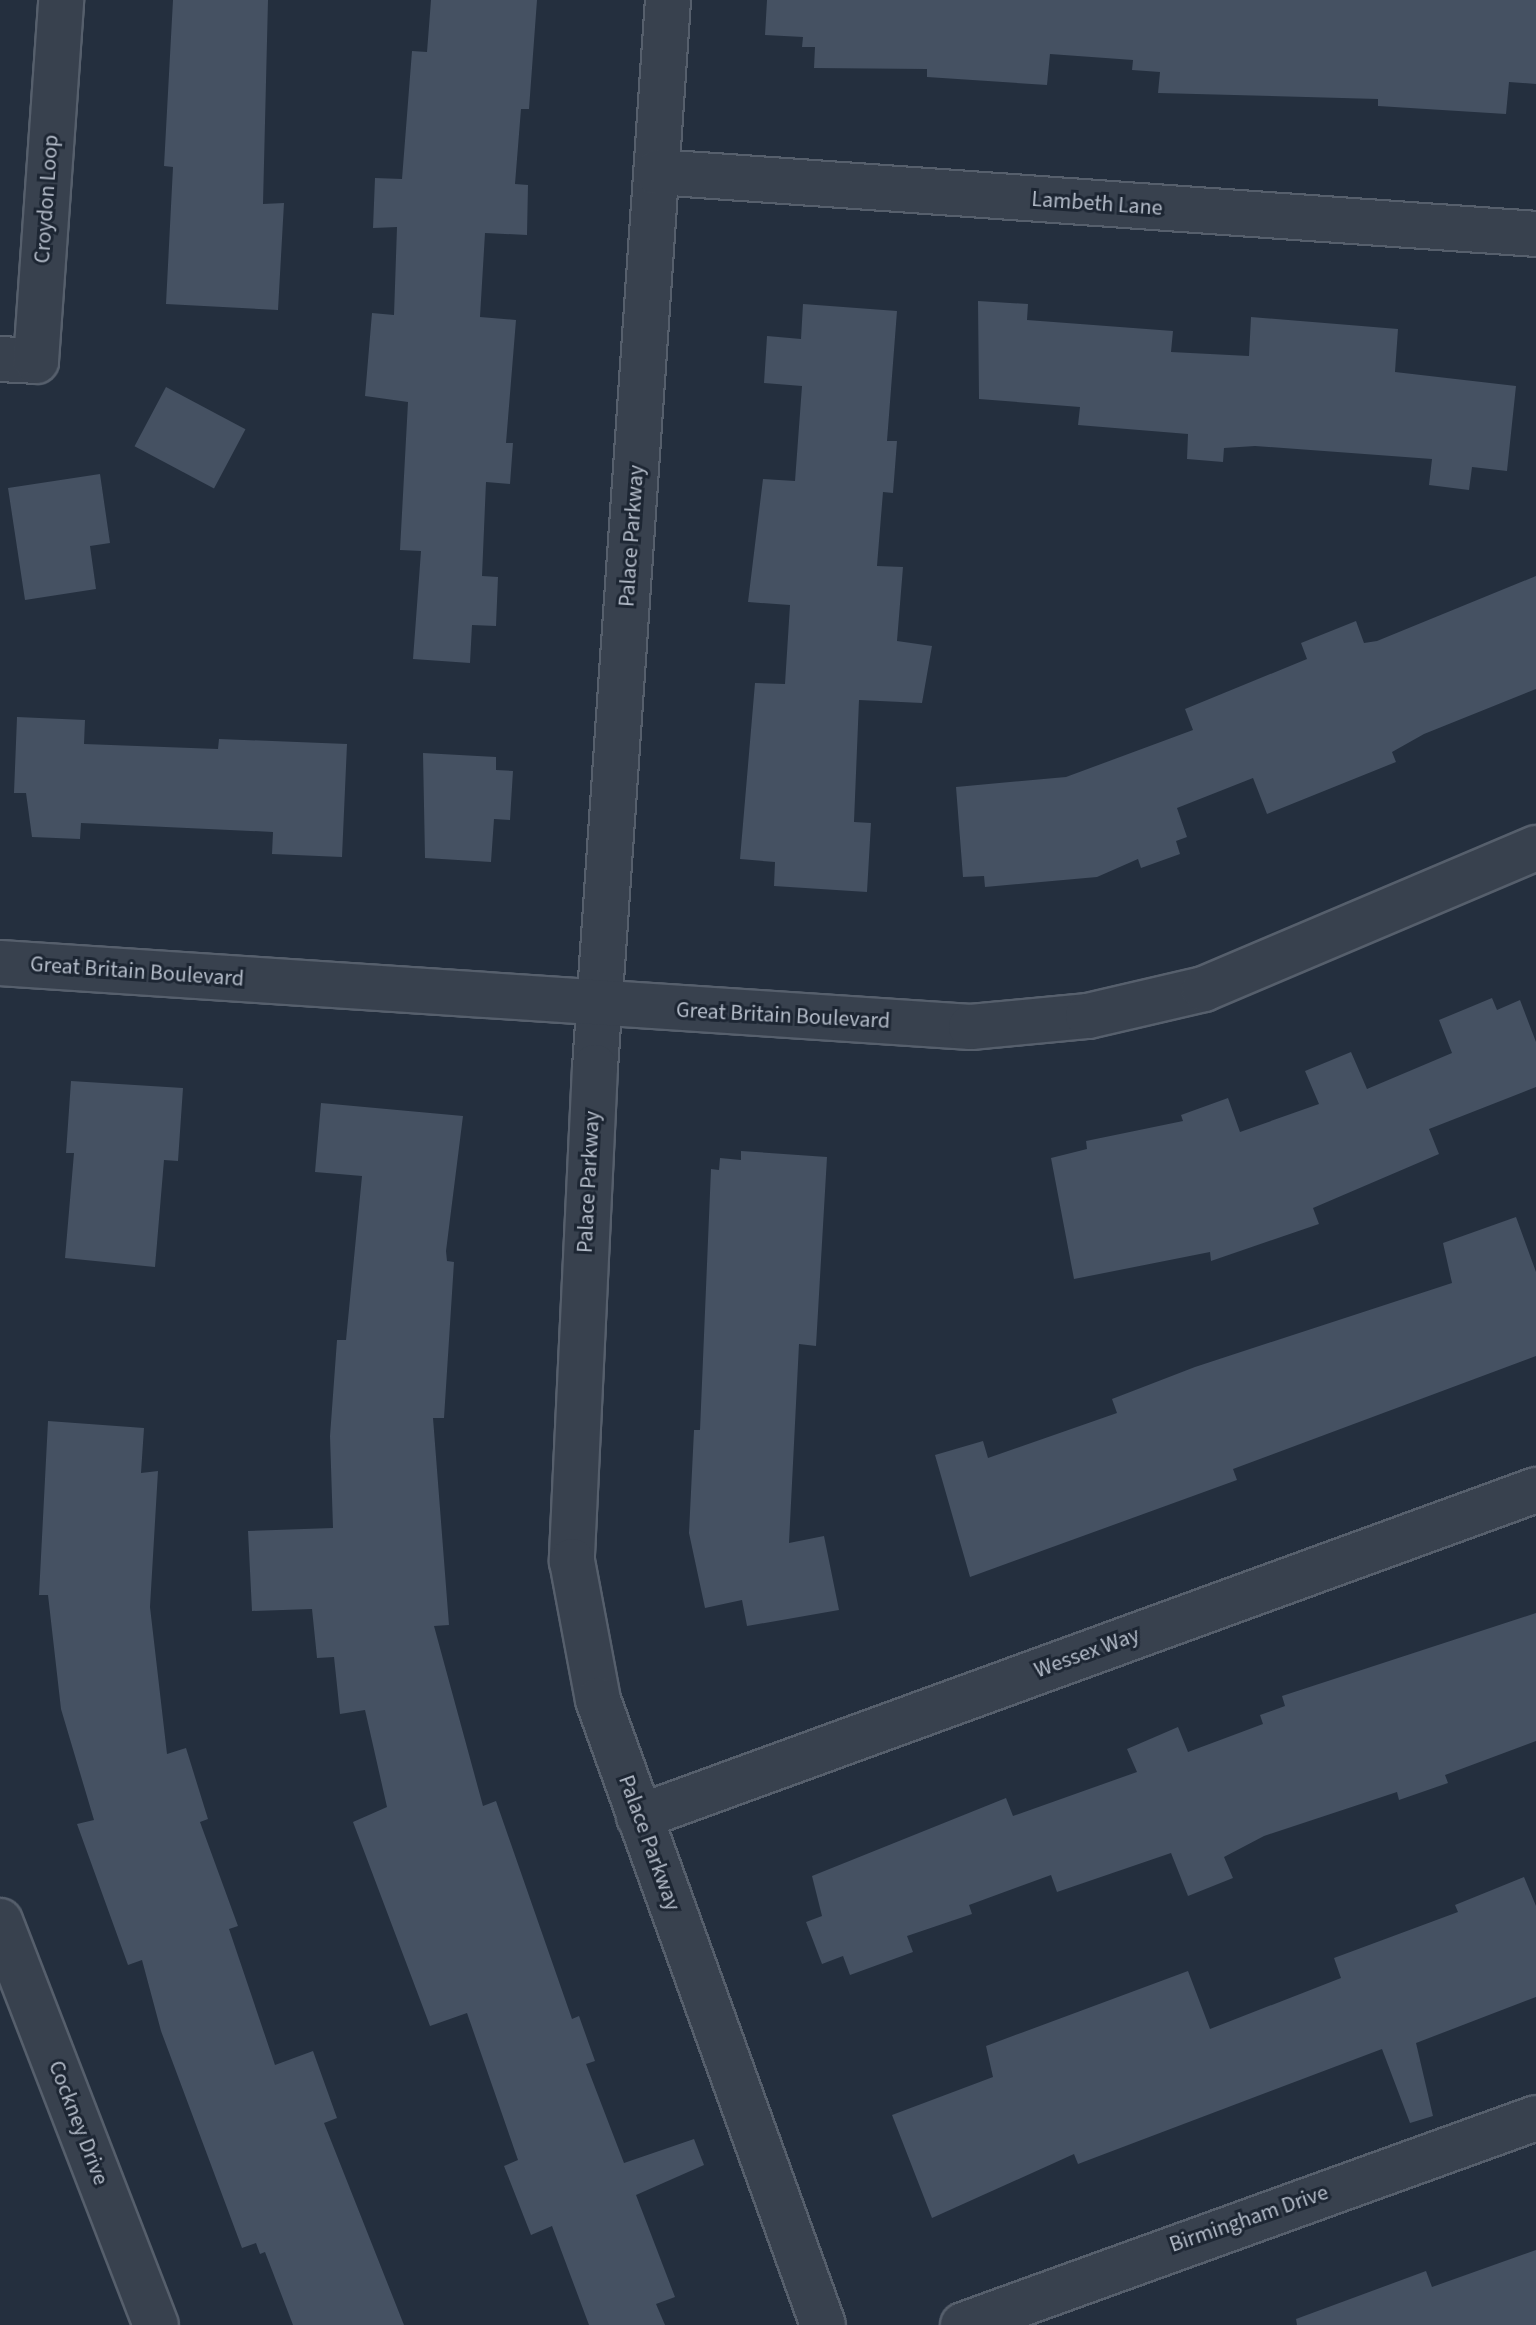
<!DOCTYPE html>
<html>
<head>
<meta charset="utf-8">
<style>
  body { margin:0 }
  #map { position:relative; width:1536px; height:2325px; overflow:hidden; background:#242f3e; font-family:"Source Sans 3",sans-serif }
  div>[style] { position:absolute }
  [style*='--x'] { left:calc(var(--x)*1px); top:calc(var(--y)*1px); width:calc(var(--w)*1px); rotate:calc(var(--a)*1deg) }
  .building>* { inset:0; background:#455162; transform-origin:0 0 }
  .roads { filter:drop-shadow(2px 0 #565f6c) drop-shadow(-2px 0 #565f6c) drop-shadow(0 2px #565f6c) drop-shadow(0 -2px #565f6c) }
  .minor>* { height:44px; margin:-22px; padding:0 22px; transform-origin:22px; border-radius:22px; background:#38414e }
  span { translate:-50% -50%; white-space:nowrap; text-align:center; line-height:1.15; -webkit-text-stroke:6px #1d2633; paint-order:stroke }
  .street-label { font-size:22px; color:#b4bcc9 }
</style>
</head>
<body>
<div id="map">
  <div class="building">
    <i style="clip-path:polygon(173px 0,268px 0,263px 204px,284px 203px,278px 310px,166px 304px,173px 167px,164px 166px)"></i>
    <i style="clip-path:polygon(431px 0,537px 0,529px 109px,521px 109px,515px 184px,528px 185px,527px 235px,485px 233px,480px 317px,516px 320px,506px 443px,513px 443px,510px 484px,486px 482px,482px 576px,498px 577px,496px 626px,472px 625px,470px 663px,413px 659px,421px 551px,400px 550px,408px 402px,365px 396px,372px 313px,394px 315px,397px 227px,373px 228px,375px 178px,402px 179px,412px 51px,427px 52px)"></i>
    <i style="clip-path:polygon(767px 0,1536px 0,1536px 84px,1509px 82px,1506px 114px,1378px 106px,1378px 99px,1158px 93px,1160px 72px,1132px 70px,1133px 60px,1050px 54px,1047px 85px,927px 77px,927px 69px,814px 68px,815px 47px,802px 47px,803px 37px,765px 35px)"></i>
    <i style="clip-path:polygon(978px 301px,1028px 304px,1027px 320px,1173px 331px,1171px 352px,1249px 356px,1251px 317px,1398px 329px,1395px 372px,1516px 386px,1507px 471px,1472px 467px,1469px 490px,1429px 485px,1432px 459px,1255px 446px,1224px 448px,1223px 462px,1187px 459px,1188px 434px,1078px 425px,1080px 407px,979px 399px)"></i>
    <i style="clip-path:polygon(803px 304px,897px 311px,887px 441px,897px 441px,893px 493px,883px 492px,877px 566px,903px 567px,897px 641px,932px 646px,922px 703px,859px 700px,854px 822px,871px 823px,867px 892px,774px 886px,775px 862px,740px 859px,755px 683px,785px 684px,790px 605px,748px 602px,763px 479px,795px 481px,802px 386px,764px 383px,767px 336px,801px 339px)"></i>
    <i style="left:166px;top:387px;width:90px;height:67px;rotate:28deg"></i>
    <i style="clip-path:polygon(100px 474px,110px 543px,90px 546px,96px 589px,25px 600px,8px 488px)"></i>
    <i style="clip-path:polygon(1536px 576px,1536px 689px,1424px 734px,1392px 752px,1396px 762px,1267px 814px,1253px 778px,1177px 808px,1187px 837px,1176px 841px,1180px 854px,1141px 868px,1138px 859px,1097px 877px,985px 887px,984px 876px,963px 877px,956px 787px,1066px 777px,1193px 730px,1185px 709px,1307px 659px,1301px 643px,1356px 621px,1364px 643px,1377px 641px)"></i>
    <i style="clip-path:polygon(17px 717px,85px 720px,84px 744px,218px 749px,219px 739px,347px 744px,342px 857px,272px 854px,273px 832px,81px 823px,80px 839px,32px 837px,26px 793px,14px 793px)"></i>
    <i style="clip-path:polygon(423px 753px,496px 757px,496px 770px,513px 771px,510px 820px,494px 819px,491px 862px,425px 858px)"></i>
    <i style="clip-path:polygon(1492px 998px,1497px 1010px,1520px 1000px,1536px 1042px,1536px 1087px,1429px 1129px,1439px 1154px,1313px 1208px,1319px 1224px,1211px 1261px,1210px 1252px,1074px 1279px,1051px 1158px,1087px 1149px,1086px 1141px,1183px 1121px,1181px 1115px,1228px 1098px,1240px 1132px,1319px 1104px,1305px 1071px,1351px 1052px,1367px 1089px,1452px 1053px,1439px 1020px)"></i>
    <i style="clip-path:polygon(71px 1081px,183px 1088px,178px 1161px,164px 1160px,155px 1267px,65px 1258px,74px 1153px,66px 1153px)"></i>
    <i style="clip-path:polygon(321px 1103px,463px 1116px,446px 1251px,447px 1261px,454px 1262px,444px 1418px,433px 1418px,449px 1625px,434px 1626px,483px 1806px,496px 1801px,572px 2019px,579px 2016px,595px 2061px,586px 2064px,624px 2163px,694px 2139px,704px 2165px,636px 2195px,675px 2297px,656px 2304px,665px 2325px,589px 2325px,552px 2226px,531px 2235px,504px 2166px,518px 2160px,467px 2013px,430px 2026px,353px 1822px,387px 1807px,365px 1710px,340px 1714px,334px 1657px,317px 1658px,312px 1609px,252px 1611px,248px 1531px,333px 1528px,330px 1436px,337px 1340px,346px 1340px,362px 1176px,315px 1172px)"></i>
    <i style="clip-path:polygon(741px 1151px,827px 1157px,816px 1346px,799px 1344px,789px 1543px,824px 1536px,839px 1610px,747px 1626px,742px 1600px,705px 1608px,689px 1533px,694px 1430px,700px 1430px,711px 1169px,719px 1170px,720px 1158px,741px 1160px)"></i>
    <i style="clip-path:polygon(1516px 1217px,1536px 1272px,1536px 1356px,1233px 1469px,1237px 1480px,970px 1577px,935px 1455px,983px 1441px,988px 1458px,1117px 1413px,1112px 1399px,1195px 1367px,1452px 1283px,1443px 1243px)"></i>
    <i style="clip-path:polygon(48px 1421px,144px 1428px,141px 1473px,158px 1471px,150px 1607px,167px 1754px,186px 1748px,208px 1819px,200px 1822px,238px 1926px,229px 1929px,275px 2065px,313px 2051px,337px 2118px,324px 2123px,404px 2325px,293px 2325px,265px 2252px,260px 2254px,256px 2243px,242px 2248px,161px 2031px,142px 1960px,128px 1965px,77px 1824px,94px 1820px,61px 1709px,48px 1595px,39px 1595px)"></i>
    <i style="clip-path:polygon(1536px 1613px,1536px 1741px,1445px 1775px,1448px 1783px,1399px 1800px,1397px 1792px,1264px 1836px,1224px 1857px,1233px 1878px,1188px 1896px,1171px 1853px,1057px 1892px,1051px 1875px,969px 1905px,972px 1914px,907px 1936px,913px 1952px,850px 1975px,843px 1956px,822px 1964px,806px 1922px,822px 1916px,812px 1876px,1006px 1798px,1013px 1816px,1137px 1772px,1127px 1749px,1178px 1727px,1188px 1752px,1263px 1724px,1260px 1715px,1285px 1706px,1282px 1696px)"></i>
    <i style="clip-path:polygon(1524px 1877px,1536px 1906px,1536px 1997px,1416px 2043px,1433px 2116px,1410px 2123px,1382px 2049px,1078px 2164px,1074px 2154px,932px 2218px,892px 2115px,993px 2077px,986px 2046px,1188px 1971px,1210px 2029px,1341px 1978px,1334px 1958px,1458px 1912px,1455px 1905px)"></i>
    <i style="clip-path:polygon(1536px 2250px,1536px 2325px,1297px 2325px,1296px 2319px,1426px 2271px,1432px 2287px)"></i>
  </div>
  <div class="roads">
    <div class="minor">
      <i style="--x:668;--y:0;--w:1069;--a:93.91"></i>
      <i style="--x:595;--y:1067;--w:495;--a:92.7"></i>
      <i style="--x:572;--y:1561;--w:141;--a:79.4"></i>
      <i style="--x:598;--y:1700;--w:664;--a:70.2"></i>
      <i style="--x:657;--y:172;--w:881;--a:4.03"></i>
      <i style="--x:0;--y:359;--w:36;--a:3"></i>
      <i style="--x:36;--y:361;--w:362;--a:-86"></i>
      <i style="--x:0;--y:963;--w:973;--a:3.77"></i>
      <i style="--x:971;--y:1027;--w:118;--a:-5.4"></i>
      <i style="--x:1088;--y:1016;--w:119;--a:-13.1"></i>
      <i style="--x:1204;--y:989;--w:361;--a:-23"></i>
      <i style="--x:639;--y:1817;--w:955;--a:-20.03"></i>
      <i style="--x:0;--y:1921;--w:433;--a:68.9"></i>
      <i style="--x:963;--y:2325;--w:609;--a:-19.86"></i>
    </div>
  </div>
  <div class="street-label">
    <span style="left:47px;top:199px;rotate:-86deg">Croydon Loop</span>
    <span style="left:1097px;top:204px;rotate:4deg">Lambeth Lane</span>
    <span style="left:632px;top:536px;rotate:-86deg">Palace Parkway</span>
    <span style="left:137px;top:972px;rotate:4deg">Great Britain Boulevard</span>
    <span style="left:783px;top:1016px;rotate:3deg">Great Britain Boulevard</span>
    <span style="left:589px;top:1182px;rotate:-87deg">Palace Parkway</span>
    <span style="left:1087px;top:1653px;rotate:-20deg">Wessex Way</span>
    <span style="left:649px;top:1843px;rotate:70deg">Palace Parkway</span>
    <span style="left:78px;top:2123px;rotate:69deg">Cockney Drive</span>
    <span style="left:1249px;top:2219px;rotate:-19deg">Birmingham Drive</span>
  </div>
</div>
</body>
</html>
